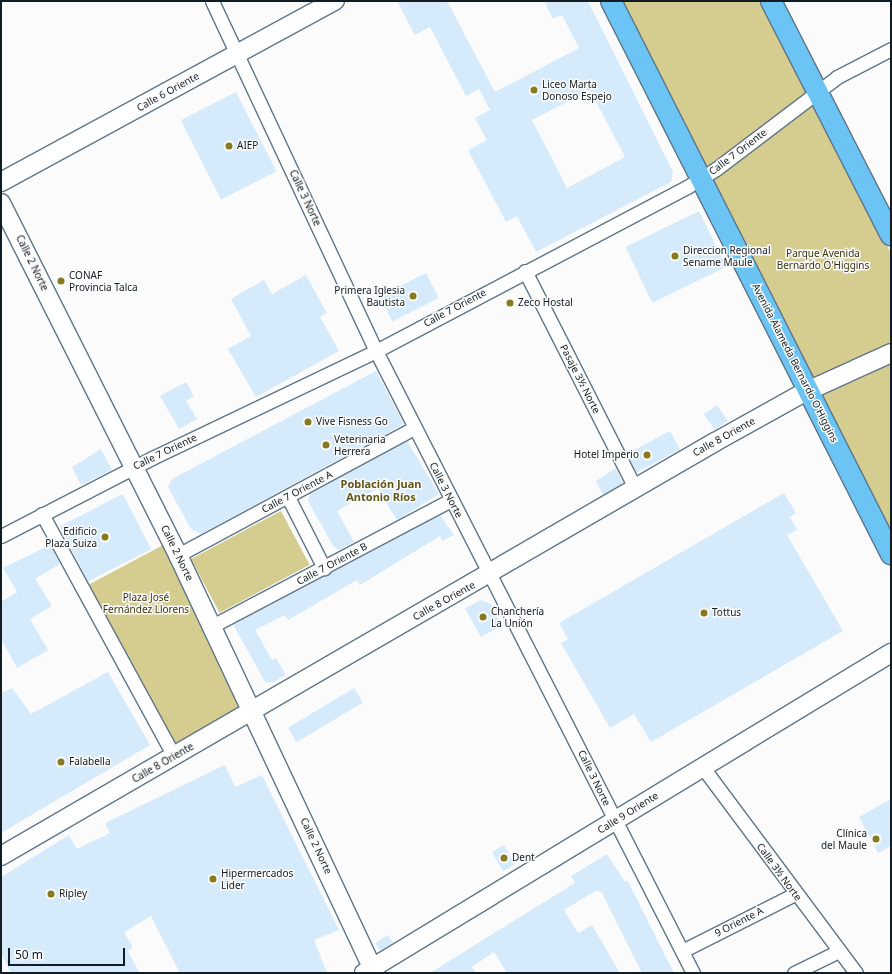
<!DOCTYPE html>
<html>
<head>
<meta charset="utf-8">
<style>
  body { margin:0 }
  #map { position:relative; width:892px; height:974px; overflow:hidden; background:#fbfbfb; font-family:"Noto Sans",sans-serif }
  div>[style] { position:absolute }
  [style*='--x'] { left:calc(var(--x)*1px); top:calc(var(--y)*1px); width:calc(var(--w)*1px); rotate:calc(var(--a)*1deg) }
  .green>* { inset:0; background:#d5cc8f; transform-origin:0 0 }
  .building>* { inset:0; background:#d5eafb; transform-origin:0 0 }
  .roads { filter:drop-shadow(1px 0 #5e7588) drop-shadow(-1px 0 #5e7588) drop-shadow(0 1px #5e7588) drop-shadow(0 -1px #5e7588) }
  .street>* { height:13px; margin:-6.5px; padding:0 6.5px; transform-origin:6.5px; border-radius:6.5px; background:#fff }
  .secondary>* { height:18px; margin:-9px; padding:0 9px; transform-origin:9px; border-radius:9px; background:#fff }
  .primary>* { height:20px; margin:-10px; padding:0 10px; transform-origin:10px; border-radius:10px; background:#6bc4f4 }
  .dots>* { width:11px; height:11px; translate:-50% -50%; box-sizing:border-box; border:2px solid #fbfbfb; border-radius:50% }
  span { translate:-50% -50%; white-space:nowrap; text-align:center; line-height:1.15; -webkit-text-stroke:3px #fbfbfb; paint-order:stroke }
  .poi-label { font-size:10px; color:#121c23 }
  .left { translate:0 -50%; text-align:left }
  .right { translate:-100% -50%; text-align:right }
  .street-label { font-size:10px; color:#121c23 }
  .park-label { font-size:10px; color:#3a340b }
  .neighbourhood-label { font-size:11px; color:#60571b; font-weight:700 }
  .frame { position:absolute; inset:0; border:2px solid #121c23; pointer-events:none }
  .scale { position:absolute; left:8px; top:948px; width:117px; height:18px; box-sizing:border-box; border:2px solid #121c23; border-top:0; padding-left:5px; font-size:12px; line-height:14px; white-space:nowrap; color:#121c23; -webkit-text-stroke:3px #fbfbfb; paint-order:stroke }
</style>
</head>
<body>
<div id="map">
  <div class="green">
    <i style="clip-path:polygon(621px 1px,762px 1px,891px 253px,891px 533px)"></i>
    <i style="left:281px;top:511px;width:61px;height:102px;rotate:62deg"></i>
    <i style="clip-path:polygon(165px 544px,241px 699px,238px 710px,178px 748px,88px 585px)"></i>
  </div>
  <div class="building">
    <i style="clip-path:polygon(evenodd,397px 1px,447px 1px,495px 92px,579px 48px,562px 15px,553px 19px,544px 1px,588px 1px,673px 172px,671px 182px,536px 252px,517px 216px,506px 222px,468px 150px,487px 140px,475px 118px,490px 110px,479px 89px,466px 96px,430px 27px,415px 35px,397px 1px,590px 90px,625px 157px,567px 188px,532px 120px,590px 90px)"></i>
    <i style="left:236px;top:92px;width:89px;height:62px;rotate:63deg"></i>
    <i style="left:699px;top:211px;width:62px;height:82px;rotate:64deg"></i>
    <i style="left:426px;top:273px;width:28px;height:52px;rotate:63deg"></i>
    <i style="clip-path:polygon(306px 275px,327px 313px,320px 317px,339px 351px,256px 397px,228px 349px,251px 336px,231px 299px,264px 280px,272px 294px)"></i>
    <i style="clip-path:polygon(376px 371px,404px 424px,201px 534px,191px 529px,168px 487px,172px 479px)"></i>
    <i style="clip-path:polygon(186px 382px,194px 396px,186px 401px,197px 419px,179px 429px,160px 396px)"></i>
    <i style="left:717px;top:405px;width:19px;height:16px;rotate:55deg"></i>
    <i style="left:670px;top:431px;width:21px;height:49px;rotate:62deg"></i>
    <i style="clip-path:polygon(407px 441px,439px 494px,397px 520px,378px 489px,361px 497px,337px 511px,354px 542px,339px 550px,333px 546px,308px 501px,310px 493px)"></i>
    <i style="clip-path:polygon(101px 449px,112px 470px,81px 485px,72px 467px)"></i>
    <i style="clip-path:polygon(616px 468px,623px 483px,603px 495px,596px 481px)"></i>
    <i style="clip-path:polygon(784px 493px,796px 513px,790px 517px,797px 530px,787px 535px,843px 631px,651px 742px,634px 714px,610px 728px,561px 643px,568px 639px,559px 623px)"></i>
    <i style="left:123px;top:494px;width:62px;height:71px;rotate:63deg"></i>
    <i style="clip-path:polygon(440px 515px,454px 535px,442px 541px,440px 536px,360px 585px,357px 580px,288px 620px,285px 615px,255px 630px,272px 660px,276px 658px,286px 675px,272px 683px,265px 682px,233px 624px)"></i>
    <i style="clip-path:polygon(50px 545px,60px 564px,35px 579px,52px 606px,30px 619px,48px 650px,17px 668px,1px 639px,1px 602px,17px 592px,3px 568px)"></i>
    <i style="clip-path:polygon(481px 600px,491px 604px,501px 626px,481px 637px,465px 608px)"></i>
    <i style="clip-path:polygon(108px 672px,150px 745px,1px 833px,1px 693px,12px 688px,31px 714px)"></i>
    <i style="left:354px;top:688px;width:17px;height:77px;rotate:59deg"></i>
    <i style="clip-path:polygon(225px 765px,235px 787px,262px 775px,339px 930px,314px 940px,327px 973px,180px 973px,151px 916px,124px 932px,133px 948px,128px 951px,139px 973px,11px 973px,1px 953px,1px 877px,69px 835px,77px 849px,110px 833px,105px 823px)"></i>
    <i style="clip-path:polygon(891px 799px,891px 846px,878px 853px,859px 817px)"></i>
    <i style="left:504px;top:845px;width:22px;height:14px;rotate:60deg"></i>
    <i style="clip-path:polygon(607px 854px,625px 882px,628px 881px,674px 973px,642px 973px,602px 893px,597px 890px,564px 910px,578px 933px,592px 925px,620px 973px,507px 973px,494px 952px,472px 967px,475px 973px,430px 973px,575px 883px,571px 876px)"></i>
    <i style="left:388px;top:935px;width:9px;height:15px;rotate:58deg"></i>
  </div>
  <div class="roads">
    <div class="street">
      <i style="--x:212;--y:1;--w:387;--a:64.9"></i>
      <i style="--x:376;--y:351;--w:698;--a:62.99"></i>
      <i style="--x:525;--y:271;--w:243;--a:63.1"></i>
      <i style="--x:288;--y:497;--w:80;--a:63.1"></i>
      <i style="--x:42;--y:514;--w:276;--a:61.4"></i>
      <i style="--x:1;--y:536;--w:170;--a:-27.3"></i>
      <i style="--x:152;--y:458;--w:248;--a:-25.5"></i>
      <i style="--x:376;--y:351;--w:352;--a:-27.8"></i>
      <i style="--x:687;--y:187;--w:34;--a:-32"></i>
      <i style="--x:716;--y:169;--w:152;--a:-37.2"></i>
      <i style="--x:837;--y:77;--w:61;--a:-27.4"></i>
      <i style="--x:178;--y:555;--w:268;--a:-28.3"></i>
      <i style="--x:212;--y:626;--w:270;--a:-27.8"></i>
      <i style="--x:704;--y:769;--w:254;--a:53.3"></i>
      <i style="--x:682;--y:951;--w:127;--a:-26.8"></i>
      <i style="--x:794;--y:973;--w:50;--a:-26.1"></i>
    </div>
    <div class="secondary">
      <i style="--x:1;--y:182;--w:380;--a:-28.5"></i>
      <i style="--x:1;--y:203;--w:394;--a:63.3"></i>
      <i style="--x:178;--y:555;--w:462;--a:64.8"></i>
      <i style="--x:1;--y:856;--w:825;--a:-30.11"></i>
      <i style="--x:715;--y:442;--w:101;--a:-29.1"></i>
      <i style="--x:803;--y:393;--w:97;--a:-24.4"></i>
      <i style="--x:364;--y:973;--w:617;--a:-31.27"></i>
    </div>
    <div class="primary">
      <i style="--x:611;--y:1;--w:620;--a:63.15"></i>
      <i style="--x:771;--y:1;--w:263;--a:62.9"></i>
    </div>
  </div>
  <div class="dots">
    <i style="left:534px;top:90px;background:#867a1f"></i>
    <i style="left:229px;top:146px;background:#867a1f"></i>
    <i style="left:675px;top:256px;background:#867a1f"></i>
    <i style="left:61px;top:281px;background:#867a1f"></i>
    <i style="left:413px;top:296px;background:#867a1f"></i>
    <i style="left:510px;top:303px;background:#867a1f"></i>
    <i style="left:308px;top:422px;background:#867a1f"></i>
    <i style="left:326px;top:445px;background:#867a1f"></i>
    <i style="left:647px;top:455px;background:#867a1f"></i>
    <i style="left:105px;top:537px;background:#867a1f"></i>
    <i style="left:704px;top:613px;background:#867a1f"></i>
    <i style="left:483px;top:617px;background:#867a1f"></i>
    <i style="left:61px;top:762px;background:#867a1f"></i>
    <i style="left:876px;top:839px;background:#867a1f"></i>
    <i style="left:504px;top:858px;background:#867a1f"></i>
    <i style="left:213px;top:879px;background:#867a1f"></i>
    <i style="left:51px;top:894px;background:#867a1f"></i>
  </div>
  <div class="poi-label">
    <span class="left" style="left:542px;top:90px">Liceo Marta<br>Donoso Espejo</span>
    <span class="left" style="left:237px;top:146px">AIEP</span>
    <span class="left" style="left:683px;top:256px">Direccion Regional<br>Sename Maule</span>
    <span class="left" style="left:69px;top:281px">CONAF<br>Provincia Talca</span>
    <span class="right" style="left:405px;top:296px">Primera Iglesia<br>Bautista</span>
    <span class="left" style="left:518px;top:303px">Zeco Hostal</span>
    <span class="left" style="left:316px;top:422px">Vive Fisness Go</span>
    <span class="left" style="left:334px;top:445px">Veterinaria<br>Herrera</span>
    <span class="right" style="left:639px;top:455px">Hotel Imperio</span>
    <span class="right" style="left:97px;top:537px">Edificio<br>Plaza Suiza</span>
    <span class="left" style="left:491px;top:617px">Chanchería<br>La Unión</span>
    <span class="left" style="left:712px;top:613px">Tottus</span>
    <span class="left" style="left:69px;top:762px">Falabella</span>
    <span class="right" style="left:867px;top:839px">Clínica<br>del Maule</span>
    <span class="left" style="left:512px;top:858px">Dent</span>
    <span class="left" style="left:221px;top:879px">Hipermercados<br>Lider</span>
    <span class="left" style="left:59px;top:894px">Ripley</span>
  </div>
  <div class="street-label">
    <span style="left:168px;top:92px;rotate:-29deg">Calle 6 Oriente</span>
    <span style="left:738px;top:152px;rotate:-37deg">Calle 7 Oriente</span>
    <span style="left:305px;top:198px;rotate:65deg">Calle 3 Norte</span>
    <span style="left:32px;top:263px;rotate:64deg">Calle 2 Norte</span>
    <span style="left:455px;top:308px;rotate:-28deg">Calle 7 Oriente</span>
    <span style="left:795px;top:363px;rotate:63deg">Avenida Alameda Bernardo O'Higgins</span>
    <span style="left:580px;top:379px;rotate:63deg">Pasaje 3½ Norte</span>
    <span style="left:724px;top:437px;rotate:-29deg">Calle 8 Oriente</span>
    <span style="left:165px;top:452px;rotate:-26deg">Calle 7 Oriente</span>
    <span style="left:446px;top:490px;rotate:63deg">Calle 3 Norte</span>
    <span style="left:297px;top:492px;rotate:-28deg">Calle 7 Oriente A</span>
    <span style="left:177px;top:553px;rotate:64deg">Calle 2 Norte</span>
    <span style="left:332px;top:564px;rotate:-28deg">Calle 7 Oriente B</span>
    <span style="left:444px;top:601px;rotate:-29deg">Calle 8 Oriente</span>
    <span style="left:163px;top:763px;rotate:-30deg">Calle 8 Oriente</span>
    <span style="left:594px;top:778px;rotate:64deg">Calle 3 Norte</span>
    <span style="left:628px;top:813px;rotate:-32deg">Calle 9 Oriente</span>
    <span style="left:316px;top:846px;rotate:65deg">Calle 2 Norte</span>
    <span style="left:779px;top:872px;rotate:54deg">Calle 3½ Norte</span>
    <span style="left:739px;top:922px;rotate:-27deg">9 Oriente A</span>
  </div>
  <div class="park-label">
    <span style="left:823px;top:259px">Parque Avenida<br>Bernardo O'Higgins</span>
    <span style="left:146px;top:603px">Plaza José<br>Fernández Llorens</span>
  </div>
  <div class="neighbourhood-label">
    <span style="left:381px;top:491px">Población Juan<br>Antonio Ríos</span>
  </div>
  <div class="frame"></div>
  <div class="scale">50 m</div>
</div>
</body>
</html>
